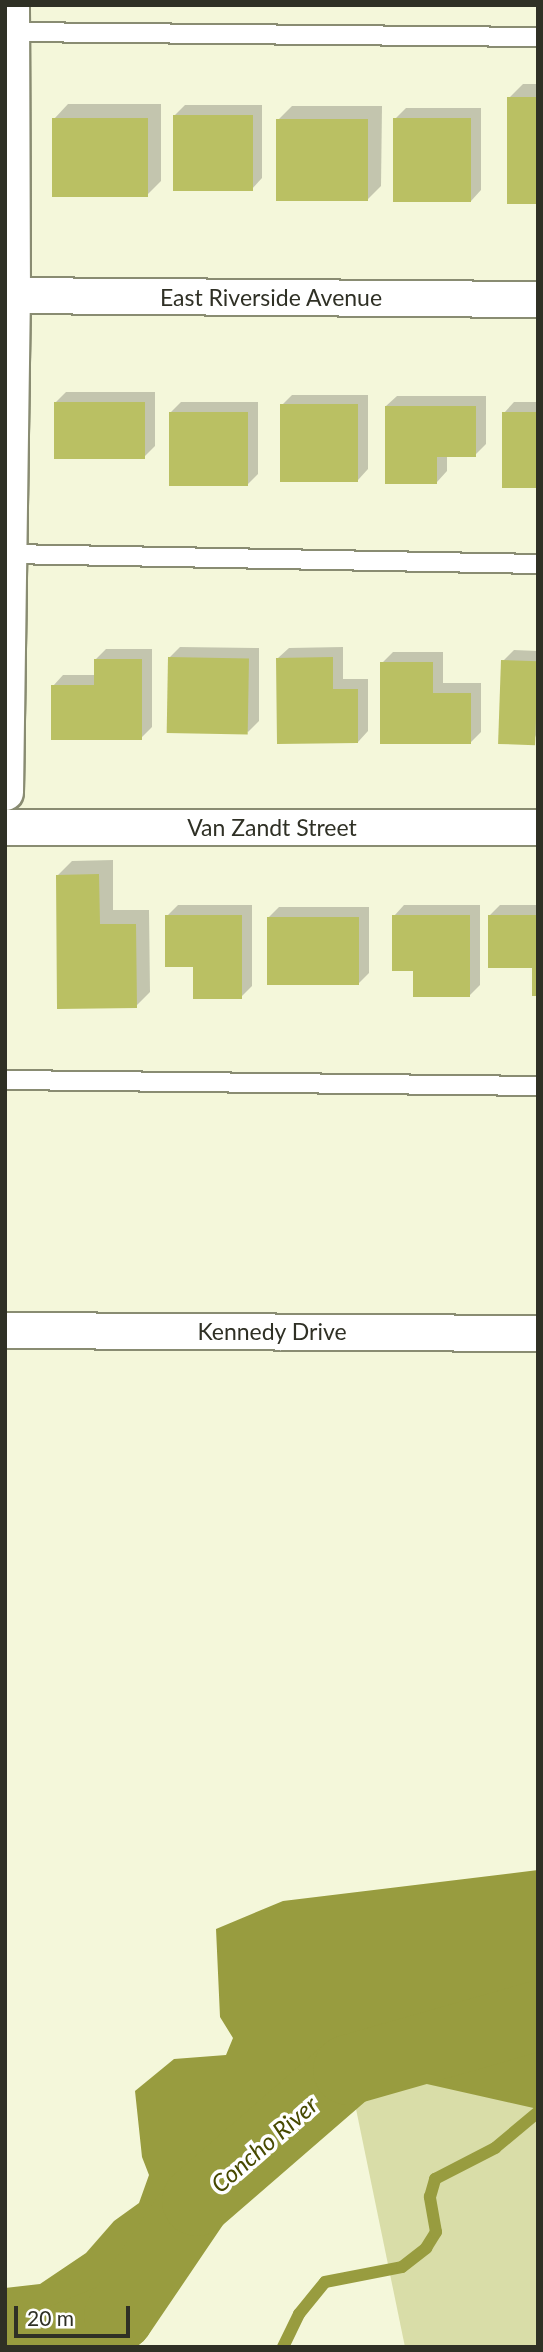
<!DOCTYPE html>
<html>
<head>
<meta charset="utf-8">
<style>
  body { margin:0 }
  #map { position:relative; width:543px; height:2352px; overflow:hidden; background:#f4f7da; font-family:Lato,sans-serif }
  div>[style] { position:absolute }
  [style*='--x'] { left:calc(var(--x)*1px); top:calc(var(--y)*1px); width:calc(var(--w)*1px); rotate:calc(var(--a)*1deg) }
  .green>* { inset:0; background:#d9dda8 }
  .water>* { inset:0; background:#989c3f }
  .shadow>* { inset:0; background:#0003 }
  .stream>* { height:12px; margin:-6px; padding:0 6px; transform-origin:6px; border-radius:6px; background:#989c3f }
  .river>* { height:70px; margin:-35px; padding:0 35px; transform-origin:35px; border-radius:35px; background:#989c3f }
  .building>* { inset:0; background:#bac063; transform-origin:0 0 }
  .roads { filter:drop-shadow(2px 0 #898c72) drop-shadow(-2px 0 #898c72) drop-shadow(0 2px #898c72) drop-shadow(0 -2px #898c72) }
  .lane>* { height:18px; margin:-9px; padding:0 9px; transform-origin:9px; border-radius:9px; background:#fff }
  .street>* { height:35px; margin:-17.5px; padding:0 17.5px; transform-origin:17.5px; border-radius:17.5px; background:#fff }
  span { translate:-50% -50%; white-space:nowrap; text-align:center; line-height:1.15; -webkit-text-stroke:7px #fff; paint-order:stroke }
  .street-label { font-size:23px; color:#2f3025 }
  .water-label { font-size:24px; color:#474900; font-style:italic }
  .frame { position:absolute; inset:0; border:7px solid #2f3025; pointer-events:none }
  .scale { position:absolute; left:14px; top:2306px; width:116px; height:32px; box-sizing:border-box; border:4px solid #2f3025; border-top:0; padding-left:9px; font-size:21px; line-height:24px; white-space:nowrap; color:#2f3025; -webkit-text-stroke:5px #fff; paint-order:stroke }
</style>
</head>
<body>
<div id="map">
  <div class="green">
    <i style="clip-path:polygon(538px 2016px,538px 2347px,405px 2347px,348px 2070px)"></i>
  </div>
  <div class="water">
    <i style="clip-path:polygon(538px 1870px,538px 2109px,378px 2073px,297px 2108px,177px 2239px,68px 2337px,29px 2347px,5px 2347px,5px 2288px,40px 2284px,86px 2253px,114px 2221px,139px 2203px,149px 2175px,142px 2157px,135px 2091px,174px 2059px,226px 2055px,233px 2038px,220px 2017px,216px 1929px,283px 1901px)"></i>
  </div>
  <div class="shadow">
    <i style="clip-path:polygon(523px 84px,538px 84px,538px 203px,509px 98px)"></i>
    <i style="clip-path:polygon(68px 104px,161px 104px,161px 181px,147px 195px,54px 119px)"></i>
    <i style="clip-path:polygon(185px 105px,262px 105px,262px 178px,252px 189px,175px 115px)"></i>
    <i style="clip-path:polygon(292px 106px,382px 106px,381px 186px,367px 200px,278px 120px)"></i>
    <i style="clip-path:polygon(406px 108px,481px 108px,481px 190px,471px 201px,395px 119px)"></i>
    <i style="clip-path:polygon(66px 392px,155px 392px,155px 446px,144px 457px,55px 403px)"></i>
    <i style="clip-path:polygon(292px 395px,368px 395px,368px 469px,358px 480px,282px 405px)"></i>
    <i style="clip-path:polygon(397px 396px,486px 396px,486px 444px,475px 455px,447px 455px,447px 471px,437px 482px,386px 406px)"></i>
    <i style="clip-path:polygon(181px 402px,258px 402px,258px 474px,247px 485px,170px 413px)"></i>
    <i style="clip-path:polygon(514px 402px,538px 402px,538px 486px,504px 413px)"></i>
    <i style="clip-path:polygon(180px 647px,259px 648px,259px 721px,248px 732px,169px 658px)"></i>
    <i style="clip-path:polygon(343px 647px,343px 679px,368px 679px,368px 731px,358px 742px,278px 658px,289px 648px)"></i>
    <i style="clip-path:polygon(106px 649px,152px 649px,152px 727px,141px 738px,53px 686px,63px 675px,95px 675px,95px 660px)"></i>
    <i style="clip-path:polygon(514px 650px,538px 651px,538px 742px,503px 661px)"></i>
    <i style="clip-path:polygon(393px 652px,443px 652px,443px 683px,481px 683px,481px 732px,471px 742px,382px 663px)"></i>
    <i style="clip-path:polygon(113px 860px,113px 910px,149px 910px,150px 992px,136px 1006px,58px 875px,72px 861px)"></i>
    <i style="clip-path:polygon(178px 905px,252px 905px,252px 986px,241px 997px,195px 965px,167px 916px)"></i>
    <i style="clip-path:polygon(404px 905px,480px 905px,480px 985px,469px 996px,414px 969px,394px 916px)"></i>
    <i style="clip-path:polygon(500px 905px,538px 905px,538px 994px,533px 966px,489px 916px)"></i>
    <i style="clip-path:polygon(279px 907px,369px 907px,369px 973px,359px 983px,269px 917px)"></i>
  </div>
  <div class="stream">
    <i style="--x:283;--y:2347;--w:37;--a:-64"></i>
    <i style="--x:299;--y:2314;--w:41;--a:-50.9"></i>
    <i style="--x:325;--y:2282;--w:78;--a:-11"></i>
    <i style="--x:402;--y:2267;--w:31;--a:-38"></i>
    <i style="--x:426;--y:2248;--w:19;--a:-58"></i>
    <i style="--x:436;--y:2232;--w:36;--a:-100"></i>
    <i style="--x:430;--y:2197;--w:19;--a:-74"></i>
    <i style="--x:435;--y:2179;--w:68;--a:-27.3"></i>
    <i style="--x:495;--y:2148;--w:56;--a:-39.9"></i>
  </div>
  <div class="river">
    <i style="--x:43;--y:2347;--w:82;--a:-22.2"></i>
    <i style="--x:119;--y:2316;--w:139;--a:-55.9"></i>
    <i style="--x:197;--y:2201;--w:200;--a:-40.9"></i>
    <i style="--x:348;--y:2070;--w:198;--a:-15.9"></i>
  </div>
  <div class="building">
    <i style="left:507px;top:97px;width:31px;height:107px"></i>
    <i style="left:173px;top:115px;width:80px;height:76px"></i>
    <i style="left:52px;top:118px;width:96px;height:79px"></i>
    <i style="left:393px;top:118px;width:78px;height:84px"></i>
    <i style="left:276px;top:119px;width:92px;height:82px"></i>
    <i style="left:54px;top:402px;width:91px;height:57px"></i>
    <i style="left:280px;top:404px;width:78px;height:78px"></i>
    <i style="clip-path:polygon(385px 406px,476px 406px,476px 457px,437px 457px,437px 484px,385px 484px)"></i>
    <i style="left:169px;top:412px;width:79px;height:74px"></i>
    <i style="left:502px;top:412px;width:36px;height:76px"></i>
    <i style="left:168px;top:657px;width:81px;height:76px;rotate:1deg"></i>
    <i style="clip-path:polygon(333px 657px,333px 689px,358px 689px,358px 743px,277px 744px,276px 658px)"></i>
    <i style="clip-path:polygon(94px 659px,142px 659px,142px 740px,51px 740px,51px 685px,94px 685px)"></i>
    <i style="left:501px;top:660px;width:37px;height:84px;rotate:2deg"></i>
    <i style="clip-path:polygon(380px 662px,433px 662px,433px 693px,471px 693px,471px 744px,380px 744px)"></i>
    <i style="clip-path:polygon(99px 874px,100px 924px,136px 924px,137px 1008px,57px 1009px,56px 875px)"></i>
    <i style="clip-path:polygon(165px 915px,242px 915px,242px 999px,193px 999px,193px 967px,165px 967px)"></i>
    <i style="clip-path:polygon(392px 915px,470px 915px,470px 997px,413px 997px,413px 971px,392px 971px)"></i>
    <i style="clip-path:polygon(488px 915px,538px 915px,538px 996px,532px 996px,532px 968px,488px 968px)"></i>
    <i style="left:267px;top:917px;width:92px;height:68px"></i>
  </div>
  <div class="roads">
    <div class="lane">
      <i style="--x:10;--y:32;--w:528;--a:0.54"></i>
      <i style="--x:9;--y:554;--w:529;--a:1.08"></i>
      <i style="--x:5;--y:1080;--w:533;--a:0.64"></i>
    </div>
    <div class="street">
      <i style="--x:5;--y:295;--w:533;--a:0.43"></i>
      <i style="--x:5;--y:792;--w:497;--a:-89.2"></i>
      <i style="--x:12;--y:295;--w:290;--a:-90.2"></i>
      <i style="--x:5;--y:827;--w:533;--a:0"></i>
      <i style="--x:5;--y:1330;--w:533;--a:0.32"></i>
    </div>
  </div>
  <div class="street-label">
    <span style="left:271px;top:297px">East Riverside Avenue</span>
    <span style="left:272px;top:827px">Van Zandt Street</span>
    <span style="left:272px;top:1331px">Kennedy Drive</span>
  </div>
  <div class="water-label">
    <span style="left:264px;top:2144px;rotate:-41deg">Concho River</span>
  </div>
  <div class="frame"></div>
  <div class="scale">20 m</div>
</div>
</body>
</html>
